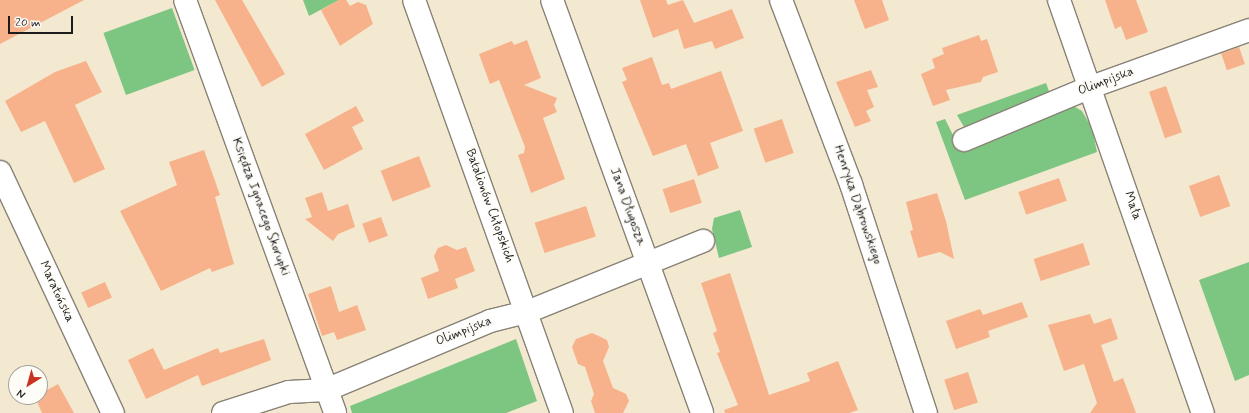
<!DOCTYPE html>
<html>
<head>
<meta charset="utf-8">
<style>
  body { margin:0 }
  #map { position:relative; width:1249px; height:413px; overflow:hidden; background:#f3e8d0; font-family:Mynerve,sans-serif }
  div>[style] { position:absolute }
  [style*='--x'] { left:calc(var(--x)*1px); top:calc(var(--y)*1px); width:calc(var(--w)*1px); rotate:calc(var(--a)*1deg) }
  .green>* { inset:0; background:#7dc682; transform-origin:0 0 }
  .building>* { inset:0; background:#f7b28b; transform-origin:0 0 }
  .roads { filter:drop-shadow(1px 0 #888276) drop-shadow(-1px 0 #888276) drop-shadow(0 1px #888276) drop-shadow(0 -1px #888276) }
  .minor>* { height:22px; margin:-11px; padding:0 11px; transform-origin:11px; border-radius:11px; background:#fff }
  span { translate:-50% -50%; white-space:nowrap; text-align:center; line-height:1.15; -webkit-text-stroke:4px #fdfcf7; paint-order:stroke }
  .street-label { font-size:13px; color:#1c1c1c }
  .north { position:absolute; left:8px; top:365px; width:40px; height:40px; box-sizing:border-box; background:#fdfcf7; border:1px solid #a3a29f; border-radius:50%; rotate:217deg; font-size:11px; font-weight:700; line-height:16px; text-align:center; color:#1c1c1c }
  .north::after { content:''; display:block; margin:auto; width:14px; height:18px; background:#c8321e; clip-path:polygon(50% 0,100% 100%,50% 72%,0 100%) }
  .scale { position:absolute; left:8px; top:16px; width:65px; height:18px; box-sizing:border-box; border:2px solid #1c1c1c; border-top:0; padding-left:5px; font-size:12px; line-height:14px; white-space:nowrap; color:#1c1c1c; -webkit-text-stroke:3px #fdfcf7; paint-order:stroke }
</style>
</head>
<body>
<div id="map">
  <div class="green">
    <i style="clip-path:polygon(303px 0,339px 0,309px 16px)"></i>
    <i style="left:172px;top:8px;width:66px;height:73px;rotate:70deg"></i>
    <i style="clip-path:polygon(1046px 83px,1052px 99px,971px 128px,964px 127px,957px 115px)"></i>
    <i style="clip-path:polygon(1070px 104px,1082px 111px,1092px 128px,1097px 152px,965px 200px,936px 122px,945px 119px,958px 145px)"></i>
    <i style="clip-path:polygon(740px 210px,752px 247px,719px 258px,712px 229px,714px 218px)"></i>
    <i style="clip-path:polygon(1249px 262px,1249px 375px,1235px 381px,1199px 280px)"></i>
    <i style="clip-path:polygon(516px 339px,537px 401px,506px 413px,352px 413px,350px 406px)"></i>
  </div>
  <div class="building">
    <i style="clip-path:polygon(0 0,84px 0,0 44px)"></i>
    <i style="clip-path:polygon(215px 0,242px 0,285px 74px,262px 87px)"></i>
    <i style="clip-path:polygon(339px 0,346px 0,350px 6px,358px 2px,366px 5px,373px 24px,340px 46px,321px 10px)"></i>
    <i style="clip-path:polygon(640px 0,666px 0,668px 5px,683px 0,694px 23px,732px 9px,744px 38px,715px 49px,712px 41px,684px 49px,678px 29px,653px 38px)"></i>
    <i style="clip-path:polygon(854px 0,882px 0,889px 20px,865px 29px)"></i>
    <i style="clip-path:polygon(1105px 0,1136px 0,1148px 32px,1126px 40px,1121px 26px,1115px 29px)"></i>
    <i style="clip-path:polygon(979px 35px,981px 41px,987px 39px,998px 72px,983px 77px,981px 82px,946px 90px,950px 100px,933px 106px,921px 74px,935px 68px,932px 59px,944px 54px,942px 48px)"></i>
    <i style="clip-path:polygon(527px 40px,541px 78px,524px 85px,557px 98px,554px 105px,557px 112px,543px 118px,565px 179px,531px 193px,518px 155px,524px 153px,525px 147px,499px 80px,490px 84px,479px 54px,512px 41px,514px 45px)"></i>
    <i style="left:1239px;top:47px;width:18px;height:19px;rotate:71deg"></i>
    <i style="clip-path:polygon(652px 57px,662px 85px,669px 83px,671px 89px,721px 71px,743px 131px,710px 143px,719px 168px,698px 176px,686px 144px,653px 156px,622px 82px,627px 80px,622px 68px)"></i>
    <i style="clip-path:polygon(86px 61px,102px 92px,75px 105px,105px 169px,74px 183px,45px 121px,21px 132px,5px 101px,55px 72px)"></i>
    <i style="clip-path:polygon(871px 70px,878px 87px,867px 90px,874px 107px,866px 111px,871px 121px,855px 127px,836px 82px)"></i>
    <i style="left:1166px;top:86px;width:49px;height:18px;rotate:71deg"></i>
    <i style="clip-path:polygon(356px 106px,364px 121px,352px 127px,363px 149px,324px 170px,305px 134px)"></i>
    <i style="left:782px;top:119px;width:36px;height:30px;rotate:71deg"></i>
    <i style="clip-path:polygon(204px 150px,220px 195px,215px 197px,234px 264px,212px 272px,210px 268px,161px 291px,120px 211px,177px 185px,169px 162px)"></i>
    <i style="left:419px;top:156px;width:33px;height:41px;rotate:69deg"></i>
    <i style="left:1219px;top:175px;width:33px;height:32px;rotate:70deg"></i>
    <i style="left:1059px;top:178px;width:24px;height:43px;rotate:71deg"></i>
    <i style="left:694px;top:179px;width:25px;height:33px;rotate:72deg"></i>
    <i style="clip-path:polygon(322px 192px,328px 211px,348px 204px,355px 227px,338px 234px,333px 241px,305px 219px,312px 217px,305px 198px)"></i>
    <i style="clip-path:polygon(937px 193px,946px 221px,954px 259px,940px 252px,918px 258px,910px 231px,913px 230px,906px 202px)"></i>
    <i style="left:586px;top:206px;width:32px;height:54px;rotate:72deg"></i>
    <i style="left:381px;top:217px;width:20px;height:20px;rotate:70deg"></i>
    <i style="left:1083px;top:243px;width:23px;height:52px;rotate:72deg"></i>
    <i style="clip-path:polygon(446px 245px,457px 250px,466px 247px,475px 271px,455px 279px,458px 288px,428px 299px,421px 278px,439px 271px,434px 256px,438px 248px)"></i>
    <i style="clip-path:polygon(730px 273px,769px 395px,810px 381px,807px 373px,838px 361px,858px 410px,849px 413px,725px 413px,724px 410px,738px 405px,717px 353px,720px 352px,713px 333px,717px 331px,701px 283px)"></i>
    <i style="left:105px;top:282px;width:17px;height:26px;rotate:66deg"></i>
    <i style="clip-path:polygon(331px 286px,339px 312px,357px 305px,366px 330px,337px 340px,334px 332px,322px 336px,308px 294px)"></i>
    <i style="clip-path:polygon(1022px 302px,1028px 317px,988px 331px,990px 337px,956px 349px,946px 321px,980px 309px,983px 315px)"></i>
    <i style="clip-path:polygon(1090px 314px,1094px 324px,1111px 318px,1118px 339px,1101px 345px,1114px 382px,1123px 378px,1136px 413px,1090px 413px,1097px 403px,1084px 364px,1064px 371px,1048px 325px)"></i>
    <i style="clip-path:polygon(592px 333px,607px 340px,609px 347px,603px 361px,613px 388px,626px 394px,629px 401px,623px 413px,595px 413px,591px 401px,594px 394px,585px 367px,578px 364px,572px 347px,576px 339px)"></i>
    <i style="clip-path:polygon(264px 339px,271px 360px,202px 386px,198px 375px,146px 399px,128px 360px,153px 348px,164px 370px,218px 348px,220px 353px)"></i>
    <i style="left:968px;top:372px;width:32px;height:25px;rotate:72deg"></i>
    <i style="clip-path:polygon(58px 384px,74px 413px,42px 413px,35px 397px)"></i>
  </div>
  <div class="roads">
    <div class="minor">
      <i style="--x:185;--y:0;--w:439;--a:70"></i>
      <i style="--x:414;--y:0;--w:439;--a:70.3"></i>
      <i style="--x:552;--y:0;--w:439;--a:70"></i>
      <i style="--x:781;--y:0;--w:197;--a:69.2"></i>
      <i style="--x:851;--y:184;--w:241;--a:71.9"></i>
      <i style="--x:1059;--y:0;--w:437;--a:70.8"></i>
      <i style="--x:964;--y:140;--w:138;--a:-22.7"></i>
      <i style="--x:1091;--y:87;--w:168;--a:-19.8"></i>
      <i style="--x:0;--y:172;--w:266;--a:64.9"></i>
      <i style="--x:223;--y:413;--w:69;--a:-17.7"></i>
      <i style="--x:289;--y:392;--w:37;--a:-3"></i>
      <i style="--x:326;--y:390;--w:178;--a:-22.8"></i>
      <i style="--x:490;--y:321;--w:38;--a:-14"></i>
      <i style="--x:527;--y:312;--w:190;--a:-22"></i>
    </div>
  </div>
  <div class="street-label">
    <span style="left:1106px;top:82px;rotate:-21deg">Olimpijska</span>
    <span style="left:857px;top:205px;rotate:71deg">Henryka Dąbrowskiego</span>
    <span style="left:489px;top:206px;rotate:70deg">Batalionów Chłopskich</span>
    <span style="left:1132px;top:206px;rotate:71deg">Mała</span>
    <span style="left:260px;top:207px;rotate:70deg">Księdza Ignacego Skorupki</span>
    <span style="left:627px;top:207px;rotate:70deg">Jana Długosza</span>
    <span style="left:56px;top:292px;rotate:65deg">Maratońska</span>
    <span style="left:464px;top:332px;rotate:-22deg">Olimpijska</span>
  </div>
  <div class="north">N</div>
  <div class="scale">20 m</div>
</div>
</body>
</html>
